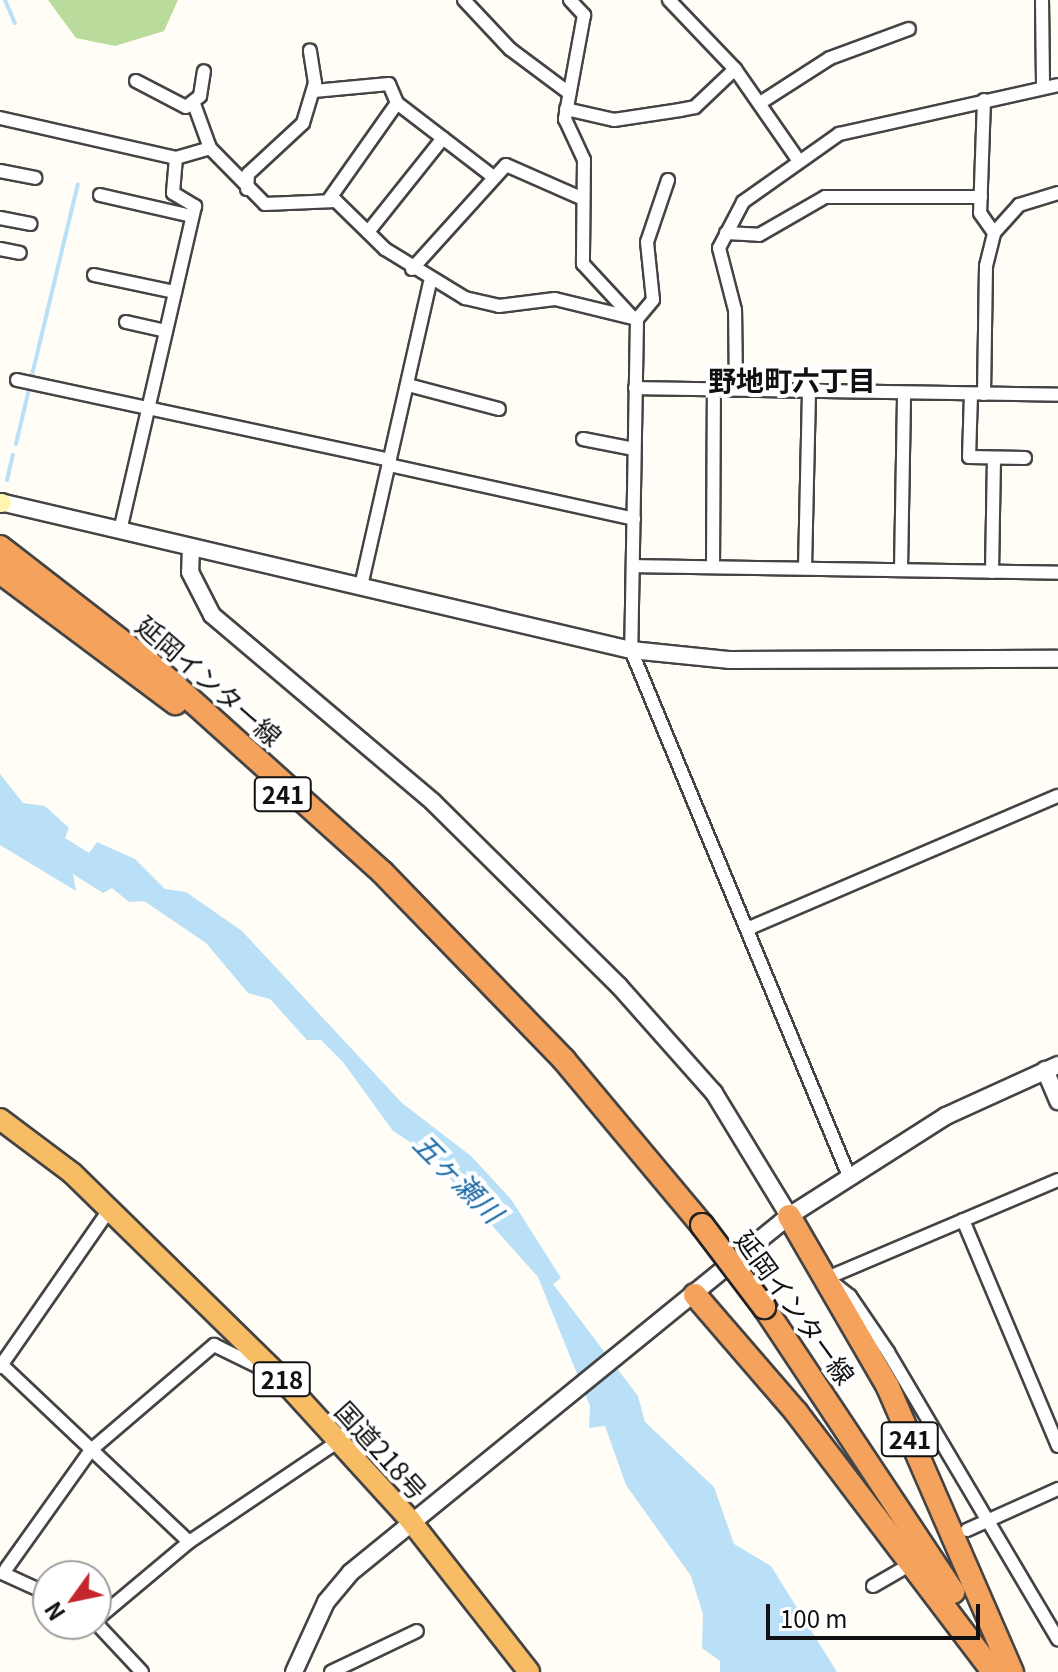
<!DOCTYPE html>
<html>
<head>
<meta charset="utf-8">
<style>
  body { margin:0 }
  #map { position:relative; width:1058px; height:1672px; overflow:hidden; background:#fffdf5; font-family:Georgia,"Noto Sans JP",serif }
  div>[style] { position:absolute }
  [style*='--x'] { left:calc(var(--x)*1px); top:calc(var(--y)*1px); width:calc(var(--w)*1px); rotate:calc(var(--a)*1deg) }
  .forest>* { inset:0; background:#b9dc9c }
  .water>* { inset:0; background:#b9e0f7 }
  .stream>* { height:4px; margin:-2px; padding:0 2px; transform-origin:2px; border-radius:2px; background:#b9e0f7 }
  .roads { filter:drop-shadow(2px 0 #444) drop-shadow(-2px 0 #444) drop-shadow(0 2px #444) drop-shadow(0 -2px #444) }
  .minor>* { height:12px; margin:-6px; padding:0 6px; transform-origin:6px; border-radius:6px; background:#fff }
  .tertiary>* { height:16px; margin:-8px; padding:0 8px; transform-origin:8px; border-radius:8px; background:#fff }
  .secondary>* { height:18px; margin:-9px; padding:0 9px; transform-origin:9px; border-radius:9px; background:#fff6b0 }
  .trunk>* { height:20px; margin:-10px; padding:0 10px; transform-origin:10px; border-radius:10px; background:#f7bc64 }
  .motorway>* { height:22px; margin:-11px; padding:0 11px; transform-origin:11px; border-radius:11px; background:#f5a25d }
  .bridges { filter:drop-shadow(2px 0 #222) drop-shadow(-2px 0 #222) drop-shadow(0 2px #222) drop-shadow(0 -2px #222) }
  .motorway-bridge>* { height:22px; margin:-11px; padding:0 11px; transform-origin:11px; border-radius:11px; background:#f5a25d }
  span { translate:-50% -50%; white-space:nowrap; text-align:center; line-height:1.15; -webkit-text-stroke:8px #fff; paint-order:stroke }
  .shield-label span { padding:2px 6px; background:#fff; border:2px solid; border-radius:6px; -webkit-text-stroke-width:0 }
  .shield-label { font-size:24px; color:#111; font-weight:700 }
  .street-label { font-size:26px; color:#111 }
  .neighbourhood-label { font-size:28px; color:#111; font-weight:700 }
  .water-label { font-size:28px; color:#1768a6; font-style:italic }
  .north { position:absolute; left:32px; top:1560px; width:80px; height:80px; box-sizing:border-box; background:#fff; border:2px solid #a0a0a0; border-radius:50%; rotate:237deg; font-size:22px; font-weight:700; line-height:32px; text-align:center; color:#111 }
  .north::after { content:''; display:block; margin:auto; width:28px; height:36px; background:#c4262e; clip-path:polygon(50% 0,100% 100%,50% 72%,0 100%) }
  .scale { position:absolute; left:766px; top:1604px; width:214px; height:36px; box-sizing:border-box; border:4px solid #111; border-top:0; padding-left:10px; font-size:24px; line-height:28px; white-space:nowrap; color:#111; -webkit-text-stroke:6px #fff; paint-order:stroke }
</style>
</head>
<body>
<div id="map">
  <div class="forest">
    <i style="clip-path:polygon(48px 0,178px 0,164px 31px,115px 46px,76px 38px)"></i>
  </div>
  <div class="water">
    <i style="clip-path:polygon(0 774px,23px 803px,45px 806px,69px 828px,65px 838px,89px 853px,97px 842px,135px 859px,165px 889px,186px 892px,242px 931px,402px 1103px,471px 1156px,511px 1199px,561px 1278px,553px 1284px,638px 1396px,645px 1422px,714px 1487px,734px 1544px,771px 1566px,837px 1672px,720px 1672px,720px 1661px,702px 1648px,703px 1614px,691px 1576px,626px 1485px,605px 1426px,589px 1428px,590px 1406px,538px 1277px,427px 1153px,393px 1131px,343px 1062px,321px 1040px,307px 1040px,270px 999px,248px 993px,206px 943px,144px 901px,129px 902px,112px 888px,103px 893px,73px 874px,76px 891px,0 845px)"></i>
  </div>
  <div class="stream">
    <i style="--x:5;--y:0;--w:25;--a:67"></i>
    <i style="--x:32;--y:375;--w:196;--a:-76.5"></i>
    <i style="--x:16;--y:444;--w:61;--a:-76.7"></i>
    <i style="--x:7;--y:480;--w:26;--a:-77"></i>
  </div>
  <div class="roads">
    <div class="minor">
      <i style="--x:464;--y:0;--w:67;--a:46.8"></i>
      <i style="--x:510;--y:49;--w:74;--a:36.7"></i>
      <i style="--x:570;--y:0;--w:21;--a:47"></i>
      <i style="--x:584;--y:15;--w:106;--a:100.4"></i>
      <i style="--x:565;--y:119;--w:45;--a:65.1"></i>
      <i style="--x:584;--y:160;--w:104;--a:90.6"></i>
      <i style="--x:583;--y:264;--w:71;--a:47.3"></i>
      <i style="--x:669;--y:0;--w:95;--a:46.3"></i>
      <i style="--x:735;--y:69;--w:112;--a:55.2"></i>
      <i style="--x:1042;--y:0;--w:86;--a:89.3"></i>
      <i style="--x:136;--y:81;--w:56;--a:27.5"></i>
      <i style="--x:186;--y:107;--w:18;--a:-38"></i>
      <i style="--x:200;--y:96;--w:25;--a:-81"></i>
      <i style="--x:314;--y:91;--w:75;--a:-5.3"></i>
      <i style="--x:389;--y:84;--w:21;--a:67"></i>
      <i style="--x:397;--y:103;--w:120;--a:37.5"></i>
      <i style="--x:984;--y:100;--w:113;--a:92"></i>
      <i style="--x:980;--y:213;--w:24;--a:55"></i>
      <i style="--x:760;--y:103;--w:83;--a:-32.7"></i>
      <i style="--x:830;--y:58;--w:84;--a:-20.2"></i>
      <i style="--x:194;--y:104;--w:47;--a:70"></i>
      <i style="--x:210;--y:148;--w:78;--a:45.5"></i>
      <i style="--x:265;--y:204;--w:71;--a:-2.4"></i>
      <i style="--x:336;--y:201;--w:69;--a:44.4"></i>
      <i style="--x:385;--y:249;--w:94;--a:31.5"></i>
      <i style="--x:465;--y:298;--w:35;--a:13"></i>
      <i style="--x:499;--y:306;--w:56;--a:-7.1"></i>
      <i style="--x:555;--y:299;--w:84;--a:13.7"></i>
      <i style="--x:566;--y:109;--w:49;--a:12.9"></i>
      <i style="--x:614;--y:120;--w:67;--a:-8.6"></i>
      <i style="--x:680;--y:110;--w:15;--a:-11"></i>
      <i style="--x:695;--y:107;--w:55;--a:-43.5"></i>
      <i style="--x:0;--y:118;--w:180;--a:12.8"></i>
      <i style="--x:176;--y:158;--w:35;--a:95"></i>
      <i style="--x:173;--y:193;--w:26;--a:31"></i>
      <i style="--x:195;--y:206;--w:334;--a:103"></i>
      <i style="--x:176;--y:158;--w:35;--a:-16"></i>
      <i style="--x:0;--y:171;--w:36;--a:11"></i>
      <i style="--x:668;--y:180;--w:65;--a:108.7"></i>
      <i style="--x:647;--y:242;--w:58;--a:84.1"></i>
      <i style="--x:653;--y:300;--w:25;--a:130"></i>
      <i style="--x:637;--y:319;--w:331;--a:91"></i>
      <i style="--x:631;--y:650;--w:567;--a:67.5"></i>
      <i style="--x:247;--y:189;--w:15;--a:-86"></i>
      <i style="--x:248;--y:174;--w:75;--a:-42.8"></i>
      <i style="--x:303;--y:123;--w:42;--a:-73.3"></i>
      <i style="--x:315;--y:83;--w:33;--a:-99"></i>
      <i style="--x:100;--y:195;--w:94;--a:12.9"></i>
      <i style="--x:330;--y:198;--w:116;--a:-54.8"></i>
      <i style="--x:0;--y:218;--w:31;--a:11"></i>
      <i style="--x:368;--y:232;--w:120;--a:-51.4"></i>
      <i style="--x:726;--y:233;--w:33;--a:3"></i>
      <i style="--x:759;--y:235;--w:76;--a:-29.9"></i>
      <i style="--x:825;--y:197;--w:156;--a:0"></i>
      <i style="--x:0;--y:249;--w:20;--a:11"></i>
      <i style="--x:412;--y:269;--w:140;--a:-47.9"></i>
      <i style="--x:506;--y:165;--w:82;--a:23.7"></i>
      <i style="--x:94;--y:275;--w:83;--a:11.9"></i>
      <i style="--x:126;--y:322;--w:41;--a:12.7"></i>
      <i style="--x:17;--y:380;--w:381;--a:12.1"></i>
      <i style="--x:408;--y:385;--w:94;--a:14.8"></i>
      <i style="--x:635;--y:388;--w:423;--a:0.9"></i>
      <i style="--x:736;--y:388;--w:78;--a:-90.7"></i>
      <i style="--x:735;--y:310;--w:64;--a:-104.5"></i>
      <i style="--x:719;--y:248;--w:52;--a:-62.4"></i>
      <i style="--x:743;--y:202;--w:118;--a:-35.3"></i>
      <i style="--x:839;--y:134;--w:224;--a:-12.6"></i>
      <i style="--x:971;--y:394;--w:63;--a:91.8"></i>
      <i style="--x:969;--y:457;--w:56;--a:1"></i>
      <i style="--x:984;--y:394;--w:128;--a:-89.1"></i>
      <i style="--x:986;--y:266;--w:34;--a:-76"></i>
      <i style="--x:994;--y:233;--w:38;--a:-48"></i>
      <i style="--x:1019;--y:205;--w:41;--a:-17.1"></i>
      <i style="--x:583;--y:439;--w:52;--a:11.1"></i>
      <i style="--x:389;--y:465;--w:251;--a:12.4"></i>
      <i style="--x:633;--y:566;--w:425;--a:0.9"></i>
      <i style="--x:713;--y:567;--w:179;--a:-89.7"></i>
      <i style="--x:805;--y:568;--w:178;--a:-88.7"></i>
      <i style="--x:901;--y:570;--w:177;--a:-89"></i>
      <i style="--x:992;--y:572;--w:114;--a:-89"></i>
      <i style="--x:361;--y:586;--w:311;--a:-77.2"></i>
      <i style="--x:747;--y:929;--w:338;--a:-23.2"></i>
      <i style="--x:1058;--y:1180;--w:251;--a:157"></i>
      <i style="--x:827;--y:1278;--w:29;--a:38"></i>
      <i style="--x:850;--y:1296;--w:68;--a:55.8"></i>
      <i style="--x:888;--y:1352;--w:334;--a:59.4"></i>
      <i style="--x:963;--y:1220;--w:245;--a:67.2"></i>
      <i style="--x:2;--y:1365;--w:257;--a:43.4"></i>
      <i style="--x:0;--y:1367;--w:193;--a:-55.2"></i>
      <i style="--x:967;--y:1530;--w:100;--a:-24.3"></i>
      <i style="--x:6;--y:1569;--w:146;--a:-54.5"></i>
      <i style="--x:91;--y:1450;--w:162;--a:-40.5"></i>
      <i style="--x:214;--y:1345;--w:57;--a:26.1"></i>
      <i style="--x:2;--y:1573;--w:51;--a:24.5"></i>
      <i style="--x:873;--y:1586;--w:32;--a:-30"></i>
      <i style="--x:96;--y:1620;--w:121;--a:-40"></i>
      <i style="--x:189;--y:1542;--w:182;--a:-34"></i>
      <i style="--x:96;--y:1623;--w:67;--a:46.8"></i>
      <i style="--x:331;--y:1672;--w:95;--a:-25.5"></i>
    </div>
    <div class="tertiary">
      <i style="--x:0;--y:502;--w:648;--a:13.2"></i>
      <i style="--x:631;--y:650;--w:100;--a:5.8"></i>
      <i style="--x:730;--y:660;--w:328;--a:-0.2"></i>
      <i style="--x:191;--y:547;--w:25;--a:92"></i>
      <i style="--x:190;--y:572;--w:48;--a:62.9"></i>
      <i style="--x:212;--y:615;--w:289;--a:40.2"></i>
      <i style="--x:433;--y:802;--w:262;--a:44.7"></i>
      <i style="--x:619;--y:986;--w:143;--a:48.4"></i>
      <i style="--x:714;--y:1093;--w:144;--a:58.6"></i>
      <i style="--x:1045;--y:1070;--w:34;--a:67"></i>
      <i style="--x:294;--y:1672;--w:77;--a:-65.4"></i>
      <i style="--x:326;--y:1602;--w:38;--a:-50"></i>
      <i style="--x:350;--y:1573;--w:566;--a:-39.12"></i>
      <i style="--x:789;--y:1216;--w:186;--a:-32.5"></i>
      <i style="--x:946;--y:1116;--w:123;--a:-24.5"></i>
    </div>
    <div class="secondary">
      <i style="--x:0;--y:503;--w:2;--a:0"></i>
    </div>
    <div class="trunk">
      <i style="--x:0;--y:1119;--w:90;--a:36.9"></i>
      <i style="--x:72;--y:1173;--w:293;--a:44.4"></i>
      <i style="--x:281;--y:1378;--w:192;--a:47.7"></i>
      <i style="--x:410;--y:1520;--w:193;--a:51.9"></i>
    </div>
    <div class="motorway">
      <i style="--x:0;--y:547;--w:191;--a:37.8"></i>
      <i style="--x:151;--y:664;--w:311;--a:42"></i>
      <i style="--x:382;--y:872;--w:262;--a:45.9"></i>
      <i style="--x:564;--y:1060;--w:215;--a:50.1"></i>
      <i style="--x:0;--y:572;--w:219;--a:36.8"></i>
      <i style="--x:789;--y:1216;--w:198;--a:59.9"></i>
      <i style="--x:888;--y:1387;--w:311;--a:66.5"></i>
      <i style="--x:695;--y:1295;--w:155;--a:49.2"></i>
      <i style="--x:796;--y:1412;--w:326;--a:52.8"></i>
      <i style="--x:764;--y:1307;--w:342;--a:56.4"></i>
    </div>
  </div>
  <div class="bridges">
    <div class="motorway-bridge">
      <i style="--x:702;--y:1225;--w:103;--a:52.9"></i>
    </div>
  </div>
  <div class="shield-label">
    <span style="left:283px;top:794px">241</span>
    <span style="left:282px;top:1379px">218</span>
    <span style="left:910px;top:1439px">241</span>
  </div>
  <div class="street-label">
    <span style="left:210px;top:680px;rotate:41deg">延岡インター線</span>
    <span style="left:796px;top:1307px;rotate:54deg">延岡インター線</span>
    <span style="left:382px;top:1450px;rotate:48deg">国道218号</span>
  </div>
  <div class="neighbourhood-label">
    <span style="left:792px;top:379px">野地町六丁目</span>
  </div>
  <div class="water-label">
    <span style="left:459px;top:1177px;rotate:45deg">五ヶ瀬川</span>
  </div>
  <div class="north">N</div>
  <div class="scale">100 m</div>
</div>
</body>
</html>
